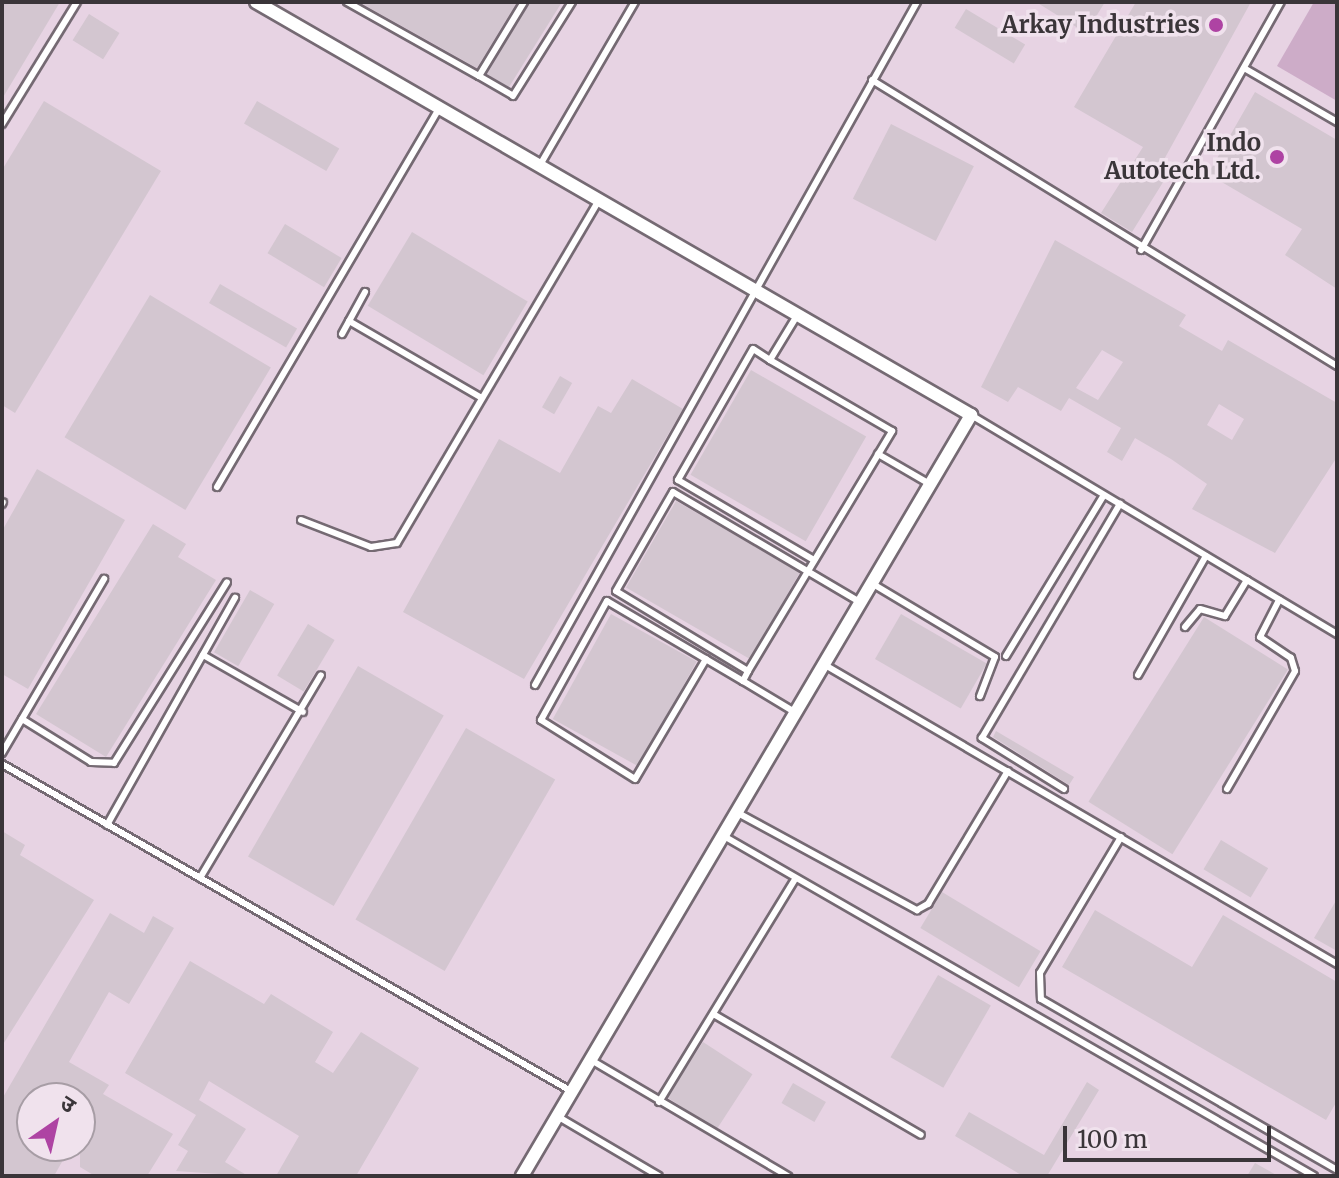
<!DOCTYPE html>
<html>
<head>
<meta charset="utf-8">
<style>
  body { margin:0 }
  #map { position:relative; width:1339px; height:1178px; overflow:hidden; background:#f0e2ed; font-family:Merriweather,"Noto Sans Devanagari",serif }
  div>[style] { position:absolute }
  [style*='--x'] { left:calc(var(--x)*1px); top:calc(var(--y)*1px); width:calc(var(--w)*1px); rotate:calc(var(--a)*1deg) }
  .built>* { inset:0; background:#e7d3e3 }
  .green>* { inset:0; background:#cdacc8 }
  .building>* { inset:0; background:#d3c6d0; transform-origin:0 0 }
  .roads { filter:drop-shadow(2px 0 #756a73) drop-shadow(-2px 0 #756a73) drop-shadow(0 2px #756a73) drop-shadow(0 -2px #756a73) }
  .service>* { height:6px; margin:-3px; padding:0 3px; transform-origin:3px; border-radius:3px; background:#fff }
  .minor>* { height:12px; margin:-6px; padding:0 6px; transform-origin:6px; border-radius:6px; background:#fff }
  .dots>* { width:22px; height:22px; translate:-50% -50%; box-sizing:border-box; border:4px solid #f0e2ed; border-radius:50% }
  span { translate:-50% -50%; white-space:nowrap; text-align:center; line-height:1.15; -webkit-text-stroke:7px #f0e2ed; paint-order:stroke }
  .poi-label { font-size:24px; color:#3a3539; font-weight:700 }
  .right { translate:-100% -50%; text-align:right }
  .frame { position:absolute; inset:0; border:4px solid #3a3539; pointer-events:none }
  .north { position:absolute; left:16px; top:1082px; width:80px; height:80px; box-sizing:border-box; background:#f0e2ed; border:2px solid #a79da5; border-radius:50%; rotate:34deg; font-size:22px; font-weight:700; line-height:32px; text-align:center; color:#3a3539 }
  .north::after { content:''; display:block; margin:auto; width:28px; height:36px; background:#ae43a3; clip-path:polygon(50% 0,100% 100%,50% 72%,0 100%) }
  .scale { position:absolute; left:1063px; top:1126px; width:208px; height:36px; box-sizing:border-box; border:4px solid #3a3539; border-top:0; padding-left:10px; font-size:24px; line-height:28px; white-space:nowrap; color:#3a3539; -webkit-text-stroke:6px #f0e2ed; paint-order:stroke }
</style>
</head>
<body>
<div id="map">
  <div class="built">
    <i style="clip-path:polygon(evenodd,2px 2px,1337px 2px,1337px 1176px,2px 1176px,2px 2px,32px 1098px,80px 1098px,80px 1146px,32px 1146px,32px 1098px)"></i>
  </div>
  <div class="green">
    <i style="clip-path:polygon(1314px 2px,1337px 2px,1337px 101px,1277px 66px)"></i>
  </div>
  <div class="building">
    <i style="clip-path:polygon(2px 2px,60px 2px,2px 99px)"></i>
    <i style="clip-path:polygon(359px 2px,517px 2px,477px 68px)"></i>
    <i style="clip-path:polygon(530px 2px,562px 2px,509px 87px,487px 74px)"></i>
    <i style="clip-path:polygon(1036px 2px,1105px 2px,1086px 33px)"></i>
    <i style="clip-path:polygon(1136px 2px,1251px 2px,1161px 165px,1170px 171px,1132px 232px,1101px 213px,1143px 147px,1074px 107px)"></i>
    <i style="left:966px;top:9px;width:69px;height:22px;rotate:31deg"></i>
    <i style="left:89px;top:14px;width:36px;height:31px;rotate:32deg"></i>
    <i style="clip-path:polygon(1255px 92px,1337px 140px,1337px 289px,1285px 255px,1302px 229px,1208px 174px)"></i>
    <i style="clip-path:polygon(44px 101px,161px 171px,15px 413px,2px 405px,2px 170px)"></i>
    <i style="left:257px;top:101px;width:95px;height:26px;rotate:30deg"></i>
    <i style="left:891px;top:124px;width:93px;height:84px;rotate:27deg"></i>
    <i style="left:285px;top:224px;width:66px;height:34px;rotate:31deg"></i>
    <i style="left:412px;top:232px;width:135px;height:86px;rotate:31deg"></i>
    <i style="clip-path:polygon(evenodd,1055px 240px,1186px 315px,1179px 326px,1222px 351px,1228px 340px,1337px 403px,1337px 457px,1275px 553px,1192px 509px,1207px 484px,1171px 459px,1135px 438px,1122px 461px,1107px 452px,1121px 428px,1069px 398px,1061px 411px,1018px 387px,1008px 402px,981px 387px,1055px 240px,1102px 350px,1123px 362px,1098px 400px,1076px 388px,1102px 350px,1055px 240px,1219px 404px,1244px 419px,1232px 440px,1207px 425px,1219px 404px)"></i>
    <i style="left:220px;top:284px;width:89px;height:22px;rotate:30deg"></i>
    <i style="left:150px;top:295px;width:141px;height:166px;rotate:31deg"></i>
    <i style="left:751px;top:370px;width:133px;height:121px;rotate:30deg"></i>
    <i style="left:560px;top:376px;width:14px;height:36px;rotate:30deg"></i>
    <i style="clip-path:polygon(632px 379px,683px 409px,524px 679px,403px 612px,499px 439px,560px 473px,598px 406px,611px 413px)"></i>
    <i style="clip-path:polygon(37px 469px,125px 520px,28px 689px,2px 674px,2px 531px)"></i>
    <i style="left:676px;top:501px;width:143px;height:100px;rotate:30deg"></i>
    <i style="clip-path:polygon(153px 524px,186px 544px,178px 557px,216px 580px,106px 757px,36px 714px)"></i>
    <i style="left:250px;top:590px;width:28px;height:72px;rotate:30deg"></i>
    <i style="left:611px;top:614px;width:98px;height:120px;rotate:29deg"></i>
    <i style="left:901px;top:614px;width:99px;height:52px;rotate:30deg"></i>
    <i style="left:1204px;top:617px;width:99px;height:218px;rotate:32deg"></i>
    <i style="left:308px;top:624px;width:31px;height:60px;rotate:31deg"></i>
    <i style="left:358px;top:666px;width:99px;height:220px;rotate:30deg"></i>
    <i style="left:466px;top:728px;width:103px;height:221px;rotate:30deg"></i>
    <i style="clip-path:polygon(996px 731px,1074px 777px,1069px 785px,993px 737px)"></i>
    <i style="clip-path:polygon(2px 831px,25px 845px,20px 855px,94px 900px,2px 1046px)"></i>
    <i style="left:1221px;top:840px;width:55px;height:34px;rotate:31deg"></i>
    <i style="left:942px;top:892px;width:115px;height:42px;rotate:31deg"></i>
    <i style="clip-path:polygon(1337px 899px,1337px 951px,1314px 938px)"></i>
    <i style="clip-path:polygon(1095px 910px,1192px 967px,1223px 915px,1337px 982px,1337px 1101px,1326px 1120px,1062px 967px)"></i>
    <i style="clip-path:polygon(110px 913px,144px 933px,153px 916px,174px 928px,129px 1004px,109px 992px,69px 1062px,109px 1085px,103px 1094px,173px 1134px,147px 1176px,95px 1176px,80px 1167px,80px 1098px,32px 1098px,32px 1146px,67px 1153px,54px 1176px,2px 1176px,2px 1099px)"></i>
    <i style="clip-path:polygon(190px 961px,264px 1004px,271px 994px,333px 1032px,315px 1062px,333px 1073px,361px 1032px,419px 1068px,356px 1176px,276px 1176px,299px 1136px,209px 1081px,199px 1100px,246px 1129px,225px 1162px,248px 1176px,176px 1171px,188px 1151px,178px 1145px,196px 1115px,125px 1073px)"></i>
    <i style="left:938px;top:975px;width:61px;height:95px;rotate:30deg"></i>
    <i style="left:703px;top:1042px;width:59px;height:66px;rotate:33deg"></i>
    <i style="clip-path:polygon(1087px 1082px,1099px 1090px,1047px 1176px,1023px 1176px,955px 1136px,969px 1112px,1044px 1155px)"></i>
    <i style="left:793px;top:1083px;width:38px;height:23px;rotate:30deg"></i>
    <i style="clip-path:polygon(1255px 1163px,1278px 1176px,1247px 1176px)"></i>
  </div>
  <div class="roads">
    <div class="service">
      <i style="--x:347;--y:2;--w:151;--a:29.3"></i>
      <i style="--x:479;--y:76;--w:87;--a:-58.7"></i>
      <i style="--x:1244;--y:68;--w:108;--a:30.1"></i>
      <i style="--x:479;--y:76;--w:39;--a:30"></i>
      <i style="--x:513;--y:96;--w:111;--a:-57.9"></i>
      <i style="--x:872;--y:80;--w:546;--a:31.59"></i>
      <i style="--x:2;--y:124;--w:143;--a:-58.4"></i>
      <i style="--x:540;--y:165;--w:189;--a:-59.8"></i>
      <i style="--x:1141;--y:250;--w:285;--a:-60.6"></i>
      <i style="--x:349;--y:321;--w:151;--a:30.1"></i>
      <i style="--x:342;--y:334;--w:48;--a:-61.3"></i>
      <i style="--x:770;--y:360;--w:20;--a:-147"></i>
      <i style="--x:753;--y:349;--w:151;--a:119.8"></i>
      <i style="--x:678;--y:480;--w:158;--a:30.5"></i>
      <i style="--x:971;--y:415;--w:427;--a:30.9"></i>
      <i style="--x:878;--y:454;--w:58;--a:30.1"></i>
      <i style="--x:217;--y:487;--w:438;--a:-59.6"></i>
      <i style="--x:2;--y:504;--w:2;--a:-63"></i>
      <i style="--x:301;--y:520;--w:75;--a:21.1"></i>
      <i style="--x:371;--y:547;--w:26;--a:-9"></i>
      <i style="--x:397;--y:543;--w:399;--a:-59.5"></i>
      <i style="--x:873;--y:584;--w:142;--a:30.9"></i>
      <i style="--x:995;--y:657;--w:42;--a:111"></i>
      <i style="--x:1185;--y:627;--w:23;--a:-50"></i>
      <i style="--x:1200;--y:609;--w:26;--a:16"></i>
      <i style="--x:1225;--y:616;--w:42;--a:-58.6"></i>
      <i style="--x:203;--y:655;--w:115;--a:29.7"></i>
      <i style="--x:1006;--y:656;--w:188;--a:-58.7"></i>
      <i style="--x:706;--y:659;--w:139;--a:120.6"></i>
      <i style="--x:635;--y:779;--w:111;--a:-147.9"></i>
      <i style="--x:541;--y:720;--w:136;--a:-61"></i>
      <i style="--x:607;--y:601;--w:158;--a:30.5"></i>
      <i style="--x:743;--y:681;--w:58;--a:31"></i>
      <i style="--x:825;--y:665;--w:593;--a:30.28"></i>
      <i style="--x:748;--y:671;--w:280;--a:-59"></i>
      <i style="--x:892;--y:431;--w:141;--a:-149.8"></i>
      <i style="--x:770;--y:360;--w:54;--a:-58.7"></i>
      <i style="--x:1138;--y:675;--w:137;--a:-60.3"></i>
      <i style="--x:743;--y:681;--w:11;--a:-63"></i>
      <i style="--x:748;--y:671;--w:154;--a:-148.8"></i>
      <i style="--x:616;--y:591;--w:114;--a:-60.1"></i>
      <i style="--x:673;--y:492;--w:215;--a:30.5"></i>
      <i style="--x:535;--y:685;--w:783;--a:-60.78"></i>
      <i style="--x:22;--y:719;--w:81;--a:31.9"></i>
      <i style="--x:91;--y:762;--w:23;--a:2"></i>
      <i style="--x:114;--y:763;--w:213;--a:-58"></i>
      <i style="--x:2;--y:753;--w:202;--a:-59.6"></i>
      <i style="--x:2;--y:764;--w:656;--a:29.89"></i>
      <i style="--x:1064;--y:789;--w:97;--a:-148.1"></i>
      <i style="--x:982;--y:738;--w:272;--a:-59.5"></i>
      <i style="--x:1227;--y:789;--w:136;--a:-60"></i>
      <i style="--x:1295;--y:671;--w:14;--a:-107"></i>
      <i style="--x:1291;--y:658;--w:37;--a:-146"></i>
      <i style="--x:1260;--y:637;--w:42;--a:-62.8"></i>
      <i style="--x:738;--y:813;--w:204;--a:28.5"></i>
      <i style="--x:917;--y:910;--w:13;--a:-29"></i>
      <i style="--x:928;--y:904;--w:155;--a:-59"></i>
      <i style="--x:107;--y:825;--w:261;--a:-60.6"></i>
      <i style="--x:722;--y:835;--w:683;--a:29.94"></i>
      <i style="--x:1121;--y:837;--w:158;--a:120.8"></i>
      <i style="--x:1040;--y:973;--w:26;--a:88"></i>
      <i style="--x:1041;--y:999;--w:342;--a:30"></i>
      <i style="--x:200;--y:878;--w:236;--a:-59.2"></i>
      <i style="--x:715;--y:1015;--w:238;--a:30.2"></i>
      <i style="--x:591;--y:1060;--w:229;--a:30.5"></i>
      <i style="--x:659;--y:1102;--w:261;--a:-58.6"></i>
      <i style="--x:557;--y:1116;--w:118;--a:30.5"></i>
    </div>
    <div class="minor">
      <i style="--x:256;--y:2;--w:826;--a:30.01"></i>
      <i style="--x:971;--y:415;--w:884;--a:120.54"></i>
    </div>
  </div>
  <div class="dots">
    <i style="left:1216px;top:25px;background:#ae43a3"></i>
    <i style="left:1277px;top:157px;background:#ae43a3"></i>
  </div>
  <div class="poi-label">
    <span class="right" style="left:1200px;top:25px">Arkay Industries</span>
    <span class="right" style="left:1261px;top:157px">Indo<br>Autotech Ltd.</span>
  </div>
  <div class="frame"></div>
  <div class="north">उ</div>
  <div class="scale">100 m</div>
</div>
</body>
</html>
